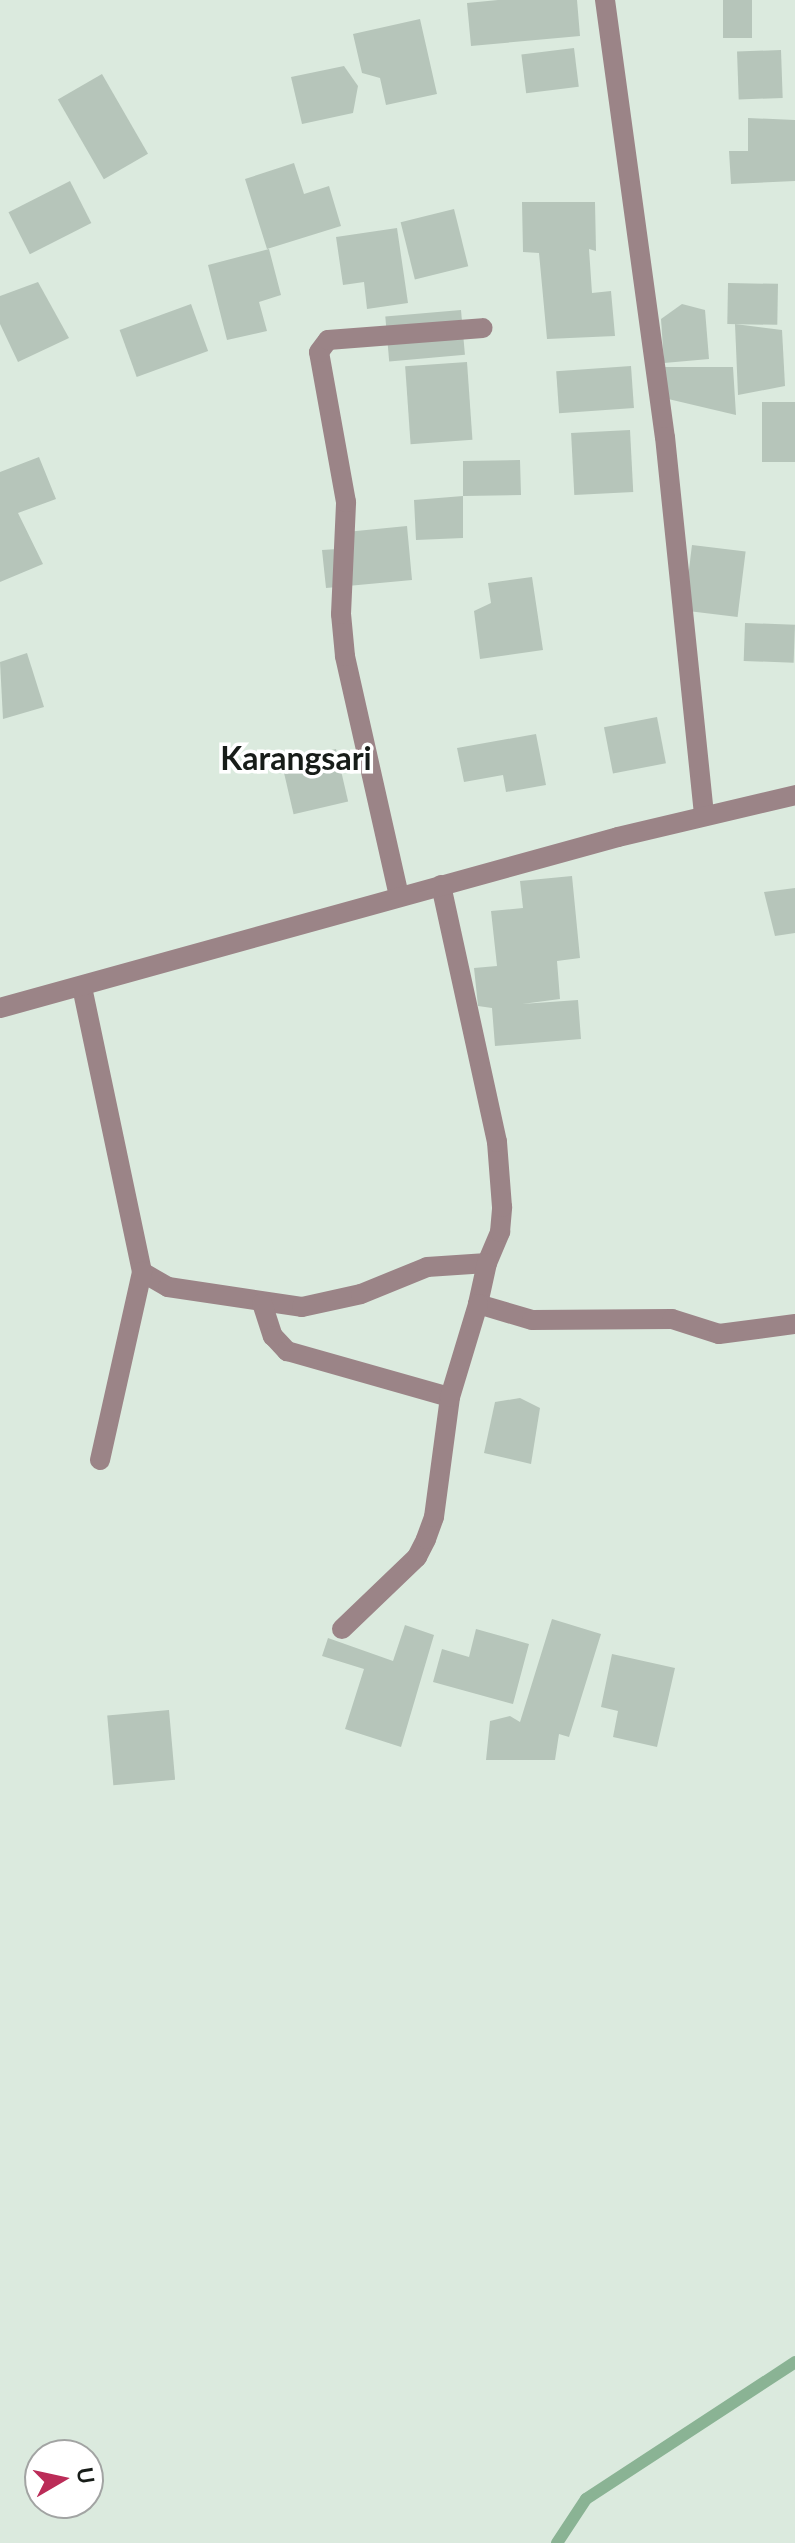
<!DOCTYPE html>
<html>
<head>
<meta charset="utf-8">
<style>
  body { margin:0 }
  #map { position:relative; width:795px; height:2543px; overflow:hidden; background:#dbeade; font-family:Lato,sans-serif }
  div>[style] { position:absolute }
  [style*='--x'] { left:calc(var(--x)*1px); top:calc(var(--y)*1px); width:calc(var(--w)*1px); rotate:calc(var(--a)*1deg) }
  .stream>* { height:12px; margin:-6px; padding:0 6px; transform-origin:6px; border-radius:6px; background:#8ab394 }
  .building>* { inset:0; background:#b6c5ba; transform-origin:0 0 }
  .minor>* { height:20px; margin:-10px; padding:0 10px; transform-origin:10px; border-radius:10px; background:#9b8487 }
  span { translate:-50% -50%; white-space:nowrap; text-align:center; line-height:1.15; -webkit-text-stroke:7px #fff; paint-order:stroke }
  .quarter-label { font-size:32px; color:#171c18; font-weight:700 }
  .north { position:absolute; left:24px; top:2439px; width:80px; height:80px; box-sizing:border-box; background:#fff; border:2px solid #a2a4a3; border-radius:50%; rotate:81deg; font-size:22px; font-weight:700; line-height:32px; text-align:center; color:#171c18 }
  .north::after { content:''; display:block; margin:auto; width:28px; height:36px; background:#bb2c58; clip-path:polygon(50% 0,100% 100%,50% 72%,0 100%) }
</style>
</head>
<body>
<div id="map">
  <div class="stream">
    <i style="--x:557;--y:2543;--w:53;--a:-56.6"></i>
    <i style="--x:586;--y:2499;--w:250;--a:-33.2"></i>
  </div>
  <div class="building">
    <i style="clip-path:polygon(498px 0,577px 0,580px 36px,471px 46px,467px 3px)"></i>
    <i style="left:723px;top:0;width:29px;height:38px"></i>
    <i style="clip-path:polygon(420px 19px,437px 94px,386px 105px,380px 78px,362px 73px,353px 34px)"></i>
    <i style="left:574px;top:48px;width:39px;height:53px;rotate:83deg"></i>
    <i style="left:781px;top:50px;width:48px;height:44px;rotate:88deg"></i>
    <i style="clip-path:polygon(344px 66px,358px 86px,353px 113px,302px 124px,291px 77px)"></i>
    <i style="left:102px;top:74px;width:92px;height:51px;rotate:60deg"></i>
    <i style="clip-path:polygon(748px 118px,795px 120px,795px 181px,731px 184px,729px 151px,748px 151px)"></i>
    <i style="clip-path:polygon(294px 163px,304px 194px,329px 186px,341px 226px,267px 249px,245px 179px)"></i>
    <i style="left:70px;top:181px;width:47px;height:69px;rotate:63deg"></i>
    <i style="clip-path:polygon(522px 202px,595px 202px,596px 251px,589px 249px,592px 293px,611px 291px,615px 336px,547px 339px,539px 253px,523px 252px)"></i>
    <i style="left:454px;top:209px;width:59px;height:55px;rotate:76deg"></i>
    <i style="clip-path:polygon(397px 228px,408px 303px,367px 309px,364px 282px,343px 285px,336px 237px)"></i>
    <i style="clip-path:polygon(269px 249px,281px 295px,259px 302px,267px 331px,227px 340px,208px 265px)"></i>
    <i style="clip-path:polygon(38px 282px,69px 338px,18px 362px,0 324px,0 296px)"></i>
    <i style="left:728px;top:283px;width:50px;height:41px;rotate:1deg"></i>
    <i style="left:191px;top:304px;width:50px;height:76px;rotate:70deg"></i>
    <i style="clip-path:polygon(682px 304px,705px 310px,709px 359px,664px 363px,661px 319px)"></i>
    <i style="left:461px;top:310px;width:45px;height:76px;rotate:85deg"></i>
    <i style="clip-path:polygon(735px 324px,782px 330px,785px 386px,738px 395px)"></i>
    <i style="left:467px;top:362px;width:78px;height:62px;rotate:86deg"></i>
    <i style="left:631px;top:366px;width:42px;height:75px;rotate:86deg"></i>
    <i style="clip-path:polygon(664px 367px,733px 367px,736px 415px,664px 398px)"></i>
    <i style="left:762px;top:402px;width:33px;height:60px"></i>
    <i style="left:630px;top:430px;width:62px;height:59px;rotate:87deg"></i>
    <i style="clip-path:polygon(39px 457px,56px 499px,18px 513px,43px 564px,0 582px,0 472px)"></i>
    <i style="clip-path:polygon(520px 460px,521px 495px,463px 496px,463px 538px,416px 540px,414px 500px,463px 496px,463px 461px)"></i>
    <i style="clip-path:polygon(407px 526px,412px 580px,326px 588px,322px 550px,338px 549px,336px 533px)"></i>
    <i style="left:692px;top:545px;width:54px;height:66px;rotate:7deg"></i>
    <i style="clip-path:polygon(532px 577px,543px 650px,480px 659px,474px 611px,491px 603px,488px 583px)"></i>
    <i style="left:745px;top:623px;width:50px;height:38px;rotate:2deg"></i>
    <i style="clip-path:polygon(27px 653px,44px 707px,3px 719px,0 662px)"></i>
    <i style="left:657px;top:717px;width:47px;height:54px;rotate:79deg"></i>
    <i style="clip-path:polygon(536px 734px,546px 785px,506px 792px,503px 775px,464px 782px,457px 748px)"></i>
    <i style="left:336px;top:749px;width:54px;height:56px;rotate:77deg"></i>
    <i style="clip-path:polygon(572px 876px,580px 958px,557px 961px,560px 999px,522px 1004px,578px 1000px,581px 1039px,495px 1046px,492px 1008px,478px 1006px,474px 968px,497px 966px,491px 911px,523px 908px,520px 881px)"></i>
    <i style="clip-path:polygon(795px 888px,795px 933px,775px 936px,764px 892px)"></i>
    <i style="clip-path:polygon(520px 1398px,540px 1408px,531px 1464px,484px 1453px,495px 1402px)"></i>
    <i style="clip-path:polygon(552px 1619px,601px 1634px,569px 1737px,559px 1734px,555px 1760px,486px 1760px,490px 1721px,510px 1716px,520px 1722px)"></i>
    <i style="clip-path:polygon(405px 1625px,434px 1635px,401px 1747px,345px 1729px,364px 1669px,322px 1656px,328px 1638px,393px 1661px)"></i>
    <i style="clip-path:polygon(476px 1629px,529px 1644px,513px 1704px,433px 1682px,442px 1649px,469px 1657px)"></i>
    <i style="clip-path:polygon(612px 1654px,675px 1668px,657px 1747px,613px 1737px,618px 1711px,601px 1707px)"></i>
    <i style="left:169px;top:1710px;width:70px;height:62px;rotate:85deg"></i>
  </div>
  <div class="minor">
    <i style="--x:605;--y:0;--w:441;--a:82.2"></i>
    <i style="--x:665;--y:437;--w:380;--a:84.1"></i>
    <i style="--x:399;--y:896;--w:246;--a:-102.7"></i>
    <i style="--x:345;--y:656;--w:42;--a:-95.4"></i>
    <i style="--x:341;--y:614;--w:112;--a:-87.4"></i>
    <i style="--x:346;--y:502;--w:152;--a:-100.2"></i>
    <i style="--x:319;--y:352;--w:15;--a:-53"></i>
    <i style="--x:328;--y:340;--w:155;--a:-4.4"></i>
    <i style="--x:82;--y:987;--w:291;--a:78.1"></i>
    <i style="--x:142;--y:1272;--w:30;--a:30"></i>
    <i style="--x:168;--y:1287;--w:135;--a:8.5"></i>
    <i style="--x:302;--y:1307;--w:60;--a:-12.4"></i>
    <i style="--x:361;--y:1294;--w:71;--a:-22.2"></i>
    <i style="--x:427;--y:1267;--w:60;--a:-3.8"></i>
    <i style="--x:487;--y:1263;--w:34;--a:-67"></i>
    <i style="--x:500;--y:1232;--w:25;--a:-85"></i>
    <i style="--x:502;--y:1207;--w:65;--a:-94.4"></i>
    <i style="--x:497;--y:1142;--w:263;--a:-102.3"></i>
    <i style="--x:0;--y:1008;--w:641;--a:-15.47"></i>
    <i style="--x:618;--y:837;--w:182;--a:-13.3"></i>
    <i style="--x:487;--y:1263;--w:42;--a:102.4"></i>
    <i style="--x:478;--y:1304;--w:56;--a:16.5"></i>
    <i style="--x:532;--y:1320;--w:140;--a:-0.4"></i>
    <i style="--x:672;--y:1319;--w:49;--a:17.7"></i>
    <i style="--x:719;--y:1334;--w:77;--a:-7.5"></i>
    <i style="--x:262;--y:1303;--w:35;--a:72"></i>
    <i style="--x:273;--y:1336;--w:21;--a:47"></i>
    <i style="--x:287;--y:1351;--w:169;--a:15.8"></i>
    <i style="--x:100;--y:1460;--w:193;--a:-77.4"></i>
    <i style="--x:342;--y:1629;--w:104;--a:-43.8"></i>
    <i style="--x:417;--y:1557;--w:20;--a:-63"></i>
    <i style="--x:426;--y:1539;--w:23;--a:-70"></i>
    <i style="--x:434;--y:1517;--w:121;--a:-82.4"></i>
    <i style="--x:450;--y:1397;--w:97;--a:-73.2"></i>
  </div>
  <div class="quarter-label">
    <span style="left:296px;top:758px">Karangsari</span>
  </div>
  <div class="north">U</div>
</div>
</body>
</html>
